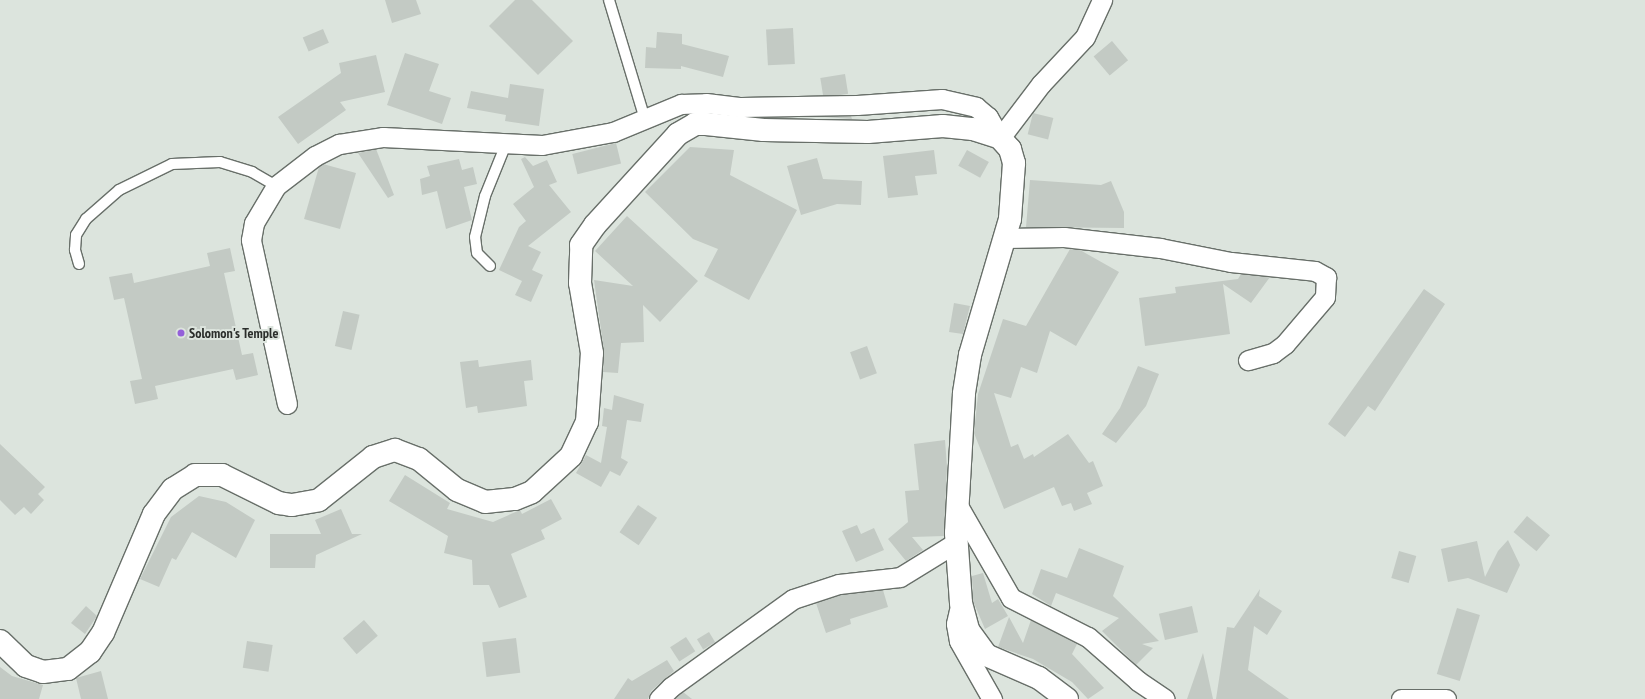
<!DOCTYPE html>
<html>
<head>
<meta charset="utf-8">
<style>
  body { margin:0 }
  #map { position:relative; width:1645px; height:699px; overflow:hidden; background:#dce4dd; font-family:"PT Sans Narrow",sans-serif }
  div>[style] { position:absolute }
  [style*='--x'] { left:calc(var(--x)*1px); top:calc(var(--y)*1px); width:calc(var(--w)*1px); rotate:calc(var(--a)*1deg) }
  .building>* { inset:0; background:#c3cac4; transform-origin:0 0 }
  .roads { filter:drop-shadow(1px 0 #686f69) drop-shadow(-1px 0 #686f69) drop-shadow(0 1px #686f69) drop-shadow(0 -1px #686f69) }
  .service>* { height:10px; margin:-5px; padding:0 5px; transform-origin:5px; border-radius:5px; background:#fff }
  .minor>* { height:19px; margin:-9.5px; padding:0 9.5px; transform-origin:9.5px; border-radius:9.5px; background:#fff }
  .tertiary>* { height:22px; margin:-11px; padding:0 11px; transform-origin:11px; border-radius:11px; background:#fff }
  .dots>* { width:11px; height:11px; translate:-50% -50%; box-sizing:border-box; border:2px solid #dce4dd; border-radius:50% }
  span { translate:-50% -50%; white-space:nowrap; text-align:center; line-height:1.15; -webkit-text-stroke:4px #dce4dd; paint-order:stroke }
  .poi-label { font-size:14px; color:#2b2e2b; font-weight:700 }
  .left { translate:0 -50%; text-align:left }
</style>
</head>
<body>
<div id="map">
  <div class="building">
    <i style="clip-path:polygon(385px 0,416px 0,421px 14px,392px 23px)"></i>
    <i style="clip-path:polygon(515px 0,532px 0,573px 41px,538px 75px,489px 26px)"></i>
    <i style="left:793px;top:28px;width:36px;height:27px;rotate:87deg"></i>
    <i style="left:323px;top:29px;width:15px;height:22px;rotate:67deg"></i>
    <i style="clip-path:polygon(657px 32px,682px 34px,682px 44px,729px 56px,723px 77px,681px 66px,681px 69px,645px 68px,646px 47px,656px 48px)"></i>
    <i style="left:1112px;top:41px;width:25px;height:24px;rotate:50deg"></i>
    <i style="clip-path:polygon(405px 53px,439px 64px,429px 91px,451px 98px,442px 124px,387px 105px)"></i>
    <i style="clip-path:polygon(376px 55px,385px 92px,340px 102px,346px 110px,298px 144px,278px 117px,341px 73px,339px 63px)"></i>
    <i style="left:845px;top:74px;width:20px;height:25px;rotate:81deg"></i>
    <i style="clip-path:polygon(510px 84px,544px 89px,539px 126px,505px 121px,506px 115px,467px 108px,471px 91px,508px 98px)"></i>
    <i style="left:1033px;top:113px;width:21px;height:22px;rotate:14deg"></i>
    <i style="clip-path:polygon(851px 116px,852px 119px,825px 117px)"></i>
    <i style="left:616px;top:143px;width:21px;height:45px;rotate:76deg"></i>
    <i style="clip-path:polygon(690px 147px,734px 150px,730px 175px,797px 210px,749px 300px,704px 276px,718px 249px,693px 239px,645px 192px)"></i>
    <i style="clip-path:polygon(376px 149px,394px 195px,388px 198px,358px 153px)"></i>
    <i style="clip-path:polygon(934px 150px,937px 174px,915px 176px,918px 195px,888px 198px,883px 156px)"></i>
    <i style="left:967px;top:150px;width:25px;height:18px;rotate:29deg"></i>
    <i style="clip-path:polygon(525px 157px,533px 166px,547px 160px,557px 182px,549px 185px,571px 212px,528px 246px,541px 252px,532px 270px,543px 275px,531px 302px,515px 295px,522px 281px,499px 270px,519px 227px,526px 221px,513px 204px,534px 187px,521px 159px)"></i>
    <i style="clip-path:polygon(817px 158px,823px 179px,862px 181px,861px 205px,837px 204px,801px 215px,787px 166px)"></i>
    <i style="clip-path:polygon(459px 159px,462px 170px,473px 167px,477px 184px,464px 187px,472px 220px,446px 229px,437px 191px,422px 195px,420px 179px,430px 176px,427px 166px)"></i>
    <i style="clip-path:polygon(323px 164px,356px 173px,340px 229px,304px 219px,319px 167px)"></i>
    <i style="clip-path:polygon(1030px 180px,1101px 185px,1111px 181px,1124px 212px,1124px 228px,1026px 227px)"></i>
    <i style="clip-path:polygon(627px 216px,698px 281px,660px 322px,643px 305px,644px 342px,621px 343px,618px 373px,603px 372px,604px 351px,594px 280px,633px 286px,595px 251px)"></i>
    <i style="clip-path:polygon(230px 248px,235px 271px,224px 273px,242px 355px,253px 353px,258px 375px,236px 380px,233px 369px,155px 386px,158px 399px,135px 404px,130px 381px,142px 379px,124px 298px,114px 300px,109px 277px,132px 273px,134px 283px,210px 266px,207px 253px)"></i>
    <i style="clip-path:polygon(1070px 249px,1080px 250px,1119px 272px,1076px 346px,1050px 331px,1037px 373px,1021px 367px,1011px 398px,994px 393px,1011px 447px,1018px 444px,1024px 459px,1033px 454px,1034px 457px,1068px 434px,1089px 463px,1093px 461px,1103px 486px,1087px 493px,1092px 504px,1074px 511px,1071px 503px,1062px 506px,1054px 487px,1004px 509px,974px 433px,978px 394px,1003px 319px,1026px 326px)"></i>
    <i style="clip-path:polygon(1241px 274px,1270px 277px,1251px 303px,1223px 284px,1230px 334px,1145px 346px,1139px 298px,1176px 293px,1175px 287px,1238px 279px)"></i>
    <i style="clip-path:polygon(1424px 289px,1445px 304px,1375px 411px,1368px 406px,1345px 437px,1328px 424px)"></i>
    <i style="clip-path:polygon(954px 303px,970px 306px,963px 334px,949px 332px)"></i>
    <i style="left:343px;top:311px;width:17px;height:36px;rotate:13deg"></i>
    <i style="left:867px;top:346px;width:29px;height:18px;rotate:70deg"></i>
    <i style="clip-path:polygon(478px 360px,479px 367px,531px 360px,533px 380px,524px 381px,527px 406px,478px 413px,477px 406px,466px 408px,460px 362px)"></i>
    <i style="clip-path:polygon(1138px 366px,1159px 374px,1146px 406px,1116px 443px,1102px 434px,1120px 408px)"></i>
    <i style="clip-path:polygon(614px 395px,644px 404px,641px 422px,627px 420px,621px 458px,628px 462px,620px 476px,610px 471px,601px 487px,576px 473px,586px 455px,601px 463px,607px 427px,602px 426px,604px 408px,612px 410px)"></i>
    <i style="clip-path:polygon(945px 440px,947px 467px,944px 536px,912px 537px,923px 550px,906px 561px,888px 539px,908px 522px,905px 491px,919px 490px,914px 444px)"></i>
    <i style="clip-path:polygon(0 444px,45px 487px,38px 494px,44px 500px,31px 514px,24px 507px,15px 515px,0 500px)"></i>
    <i style="clip-path:polygon(405px 475px,450px 503px,447px 509px,493px 522px,520px 510px,522px 514px,551px 499px,562px 519px,541px 530px,545px 539px,511px 554px,527px 597px,499px 608px,489px 585px,473px 585px,472px 560px,444px 553px,448px 536px,389px 501px)"></i>
    <i style="clip-path:polygon(199px 496px,226px 502px,255px 520px,236px 558px,192px 532px,176px 560px,172px 558px,159px 587px,140px 579px,171px 517px)"></i>
    <i style="left:638px;top:505px;width:23px;height:33px;rotate:34deg"></i>
    <i style="clip-path:polygon(341px 509px,352px 534px,362px 534px,316px 555px,315px 568px,270px 568px,270px 534px,321px 534px,315px 520px)"></i>
    <i style="left:1527px;top:516px;width:30px;height:21px;rotate:40deg"></i>
    <i style="clip-path:polygon(857px 525px,861px 534px,874px 528px,884px 550px,856px 562px,842px 531px)"></i>
    <i style="clip-path:polygon(1508px 540px,1520px 565px,1507px 593px,1468px 578px,1448px 582px,1441px 549px,1477px 541px,1485px 577px,1498px 551px)"></i>
    <i style="clip-path:polygon(1079px 548px,1124px 566px,1113px 596px,1159px 641px,1142px 644px,1153px 648px,1136px 665px,1102px 631px,1119px 618px,1056px 593px,1051px 606px,1032px 594px,1041px 569px,1067px 578px)"></i>
    <i style="left:1399px;top:551px;width:18px;height:28px;rotate:16deg"></i>
    <i style="clip-path:polygon(983px 573px,992px 603px,998px 599px,1008px 616px,985px 629px,973px 601px,972px 576px)"></i>
    <i style="clip-path:polygon(1260px 589px,1259px 596px,1282px 611px,1267px 635px,1254px 626px,1248px 670px,1289px 699px,1216px 699px,1227px 627px,1234px 628px)"></i>
    <i style="clip-path:polygon(883px 590px,888px 607px,850px 619px,851px 624px,826px 633px,816px 603px,841px 595px)"></i>
    <i style="clip-path:polygon(86px 606px,97px 616px,85px 634px,71px 623px)"></i>
    <i style="left:1192px;top:606px;width:27px;height:34px;rotate:77deg"></i>
    <i style="left:1457px;top:608px;width:24px;height:69px;rotate:17deg"></i>
    <i style="clip-path:polygon(1009px 617px,1023px 643px,1031px 620px,1077px 644px,1072px 654px,1104px 688px,1088px 699px,1072px 682px,1033px 659px,998px 647px)"></i>
    <i style="left:364px;top:620px;width:21px;height:28px;rotate:49deg"></i>
    <i style="left:709px;top:632px;width:12px;height:14px;rotate:59deg"></i>
    <i style="left:686px;top:637px;width:17px;height:19px;rotate:57deg"></i>
    <i style="left:516px;top:638px;width:35px;height:34px;rotate:83deg"></i>
    <i style="left:247px;top:641px;width:26px;height:27px;rotate:9deg"></i>
    <i style="clip-path:polygon(1203px 653px,1213px 699px,1187px 699px)"></i>
    <i style="clip-path:polygon(667px 660px,674px 671px,651px 691px,648px 699px,614px 699px,628px 678px,632px 681px)"></i>
    <i style="clip-path:polygon(0 667px,12px 676px,43px 685px,39px 699px,0 699px)"></i>
    <i style="clip-path:polygon(101px 671px,108px 699px,81px 699px,76px 678px)"></i>
    <i style="clip-path:polygon(683px 692px,692px 699px,675px 699px)"></i>
  </div>
  <div class="roads">
    <div class="service">
      <i style="--x:609;--y:0;--w:124;--a:73.2"></i>
      <i style="--x:79;--y:264;--w:15;--a:-106"></i>
      <i style="--x:75;--y:250;--w:15;--a:-86"></i>
      <i style="--x:76;--y:235;--w:19;--a:-58"></i>
      <i style="--x:86;--y:219;--w:44;--a:-41.3"></i>
      <i style="--x:119;--y:190;--w:59;--a:-26.1"></i>
      <i style="--x:172;--y:164;--w:48;--a:-2.4"></i>
      <i style="--x:220;--y:162;--w:34;--a:17"></i>
      <i style="--x:252;--y:172;--w:28;--a:30"></i>
      <i style="--x:490;--y:266;--w:18;--a:-135"></i>
      <i style="--x:477;--y:253;--w:16;--a:-97"></i>
      <i style="--x:475;--y:237;--w:42;--a:-76.3"></i>
      <i style="--x:485;--y:196;--w:56;--a:-68"></i>
    </div>
    <div class="minor">
      <i style="--x:1005;--y:238;--w:59;--a:-1"></i>
      <i style="--x:1064;--y:237;--w:97;--a:6.5"></i>
      <i style="--x:1160;--y:248;--w:72;--a:11.2"></i>
      <i style="--x:1231;--y:262;--w:84;--a:6.1"></i>
      <i style="--x:1315;--y:271;--w:13;--a:29"></i>
      <i style="--x:1326;--y:277;--w:20;--a:93"></i>
      <i style="--x:1325;--y:297;--w:62;--a:130.4"></i>
      <i style="--x:1285;--y:344;--w:15;--a:143"></i>
      <i style="--x:1273;--y:353;--w:26;--a:164"></i>
      <i style="--x:287;--y:404;--w:168;--a:-102.4"></i>
      <i style="--x:251;--y:240;--w:17;--a:-80"></i>
      <i style="--x:254;--y:223;--w:43;--a:-59.3"></i>
      <i style="--x:276;--y:186;--w:49;--a:-37.6"></i>
      <i style="--x:315;--y:156;--w:27;--a:-27"></i>
      <i style="--x:339;--y:144;--w:45;--a:-9"></i>
      <i style="--x:383;--y:137;--w:159;--a:2.9"></i>
      <i style="--x:542;--y:145;--w:72;--a:-10.4"></i>
      <i style="--x:613;--y:132;--w:74;--a:-22.4"></i>
      <i style="--x:681;--y:104;--w:25;--a:-2"></i>
      <i style="--x:706;--y:103;--w:35;--a:7"></i>
      <i style="--x:741;--y:107;--w:116;--a:-1"></i>
      <i style="--x:857;--y:105;--w:85;--a:-4"></i>
      <i style="--x:942;--y:99;--w:35;--a:13"></i>
      <i style="--x:976;--y:107;--w:16;--a:40"></i>
      <i style="--x:988;--y:117;--w:24;--a:60"></i>
      <i style="--x:1000;--y:138;--w:68;--a:-52.8"></i>
      <i style="--x:1041;--y:84;--w:64;--a:-46.9"></i>
      <i style="--x:1085;--y:37;--w:41;--a:-65.3"></i>
      <i style="--x:957;--y:504;--w:108;--a:60.1"></i>
      <i style="--x:1011;--y:598;--w:86;--a:26.9"></i>
      <i style="--x:1088;--y:637;--w:67;--a:41.3"></i>
      <i style="--x:1138;--y:681;--w:32;--a:34"></i>
      <i style="--x:960;--y:606;--w:18;--a:103"></i>
      <i style="--x:956;--y:624;--w:17;--a:80"></i>
      <i style="--x:959;--y:641;--w:67;--a:60.4"></i>
      <i style="--x:659;--y:699;--w:17;--a:-45"></i>
      <i style="--x:671;--y:687;--w:150;--a:-35.8"></i>
      <i style="--x:793;--y:599;--w:48;--a:-18.1"></i>
      <i style="--x:839;--y:584;--w:61;--a:-6.5"></i>
      <i style="--x:900;--y:577;--w:67;--a:-31.6"></i>
      <i style="--x:1401;--y:699;--w:45;--a:0"></i>
    </div>
    <div class="tertiary">
      <i style="--x:0;--y:641;--w:36;--a:44"></i>
      <i style="--x:26;--y:666;--w:18;--a:19"></i>
      <i style="--x:43;--y:672;--w:25;--a:-7"></i>
      <i style="--x:68;--y:669;--w:28;--a:-38"></i>
      <i style="--x:90;--y:652;--w:23;--a:-56"></i>
      <i style="--x:103;--y:633;--w:129;--a:-66.8"></i>
      <i style="--x:154;--y:514;--w:31;--a:-53"></i>
      <i style="--x:173;--y:489;--w:26;--a:-32"></i>
      <i style="--x:195;--y:475;--w:27;--a:0"></i>
      <i style="--x:222;--y:475;--w:64;--a:26.2"></i>
      <i style="--x:279;--y:503;--w:13;--a:9"></i>
      <i style="--x:292;--y:505;--w:27;--a:-10"></i>
      <i style="--x:319;--y:500;--w:69;--a:-38.5"></i>
      <i style="--x:373;--y:457;--w:23;--a:-18"></i>
      <i style="--x:395;--y:450;--w:26;--a:21"></i>
      <i style="--x:419;--y:459;--w:49;--a:39.2"></i>
      <i style="--x:457;--y:490;--w:30;--a:23"></i>
      <i style="--x:485;--y:502;--w:30;--a:-6"></i>
      <i style="--x:515;--y:499;--w:18;--a:-22"></i>
      <i style="--x:532;--y:492;--w:53;--a:-42.7"></i>
      <i style="--x:571;--y:456;--w:38;--a:-65"></i>
      <i style="--x:587;--y:422;--w:69;--a:-85.9"></i>
      <i style="--x:592;--y:353;--w:71;--a:-99.7"></i>
      <i style="--x:580;--y:283;--w:38;--a:-88"></i>
      <i style="--x:581;--y:245;--w:24;--a:-55"></i>
      <i style="--x:595;--y:225;--w:123;--a:-47.6"></i>
      <i style="--x:678;--y:134;--w:20;--a:-30"></i>
      <i style="--x:695;--y:124;--w:11;--a:0"></i>
      <i style="--x:706;--y:124;--w:58;--a:5.9"></i>
      <i style="--x:764;--y:130;--w:104;--a:1.1"></i>
      <i style="--x:868;--y:132;--w:75;--a:-4.6"></i>
      <i style="--x:943;--y:126;--w:30;--a:6"></i>
      <i style="--x:973;--y:129;--w:28;--a:18"></i>
      <i style="--x:1000;--y:138;--w:15;--a:48"></i>
      <i style="--x:1010;--y:149;--w:15;--a:74"></i>
      <i style="--x:1014;--y:163;--w:56;--a:94.1"></i>
      <i style="--x:1010;--y:219;--w:142;--a:106.4"></i>
      <i style="--x:970;--y:355;--w:39;--a:99"></i>
      <i style="--x:964;--y:394;--w:139;--a:93.3"></i>
      <i style="--x:956;--y:533;--w:70;--a:85.9"></i>
      <i style="--x:961;--y:603;--w:28;--a:75"></i>
      <i style="--x:968;--y:630;--w:31;--a:54"></i>
      <i style="--x:986;--y:655;--w:58;--a:23.5"></i>
      <i style="--x:1039;--y:678;--w:35;--a:37"></i>
    </div>
  </div>
  <div class="dots">
    <i style="left:181px;top:333px;background:#9460d9"></i>
  </div>
  <div class="poi-label">
    <span class="left" style="left:189px;top:333px">Solomon's Temple</span>
  </div>
</div>
</body>
</html>
